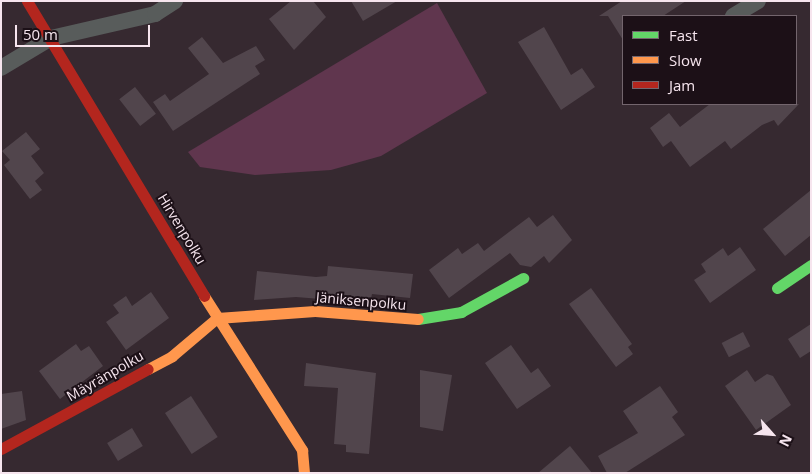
<!DOCTYPE html>
<html>
<head>
<meta charset="utf-8">
<style>
  body { margin:0 }
  #map { position:relative; width:812px; height:474px; overflow:hidden; background:#362930; font-family:"Open Sans",sans-serif }
  div>[style] { position:absolute }
  [style*='--x'] { left:calc(var(--x)*1px); top:calc(var(--y)*1px); width:calc(var(--w)*1px); rotate:calc(var(--a)*1deg) }
  .green>* { inset:0; background:#60364e }
  .building>* { inset:0; background:#51454c; transform-origin:0 0 }
  .street>* { height:16px; margin:-8px; padding:0 8px; transform-origin:8px; border-radius:8px; background:#585c5b }
  .fast>* { height:11px; margin:-5.5px; padding:0 5.5px; transform-origin:5.5px; border-radius:5.5px; background:#63d668 }
  .slow>* { height:11px; margin:-5.5px; padding:0 5.5px; transform-origin:5.5px; border-radius:5.5px; background:#ff974d }
  .jam>* { height:11px; margin:-5.5px; padding:0 5.5px; transform-origin:5.5px; border-radius:5.5px; background:#b3261e }
  span { translate:-50% -50%; white-space:nowrap; text-align:center; line-height:1.15; -webkit-text-stroke:4px #1c1017; paint-order:stroke }
  .street-label { font-size:14px; color:#f6e5ee }
  .frame { position:absolute; inset:0; border:2px solid #f6e5ee; pointer-events:none }
  .legend { position:absolute; left:622px; top:15px; width:175px; height:90px; box-sizing:border-box; background:#1c1017; border:1px solid #73656d; margin:0; padding:6px 9px; list-style:none; font-size:15px; color:#f6e5ee }
  .legend li { display:flex; align-items:center; gap:10px; height:25px }
  .legend b { width:25px; border:1px solid #73656d }
  .north { position:absolute; left:747px; top:409px; width:50px; height:50px; -webkit-text-stroke:4px #1c1017; paint-order:stroke; rotate:116deg; font-size:14px; font-weight:700; line-height:20px; text-align:center; color:#f6e5ee }
  .north::after { content:''; display:block; margin:auto; width:18px; height:22px; background:#f6e5ee; clip-path:polygon(50% 0,100% 100%,50% 72%,0 100%) }
  .scale { position:absolute; left:15px; top:25px; width:135px; height:22px; box-sizing:border-box; border:2px solid #f6e5ee; border-top:0; padding-left:6px; font-size:15px; line-height:18px; white-space:nowrap; color:#f6e5ee; -webkit-text-stroke:4px #1c1017; paint-order:stroke }
</style>
</head>
<body>
<div id="map">
  <div class="green">
    <i style="clip-path:polygon(437px 3px,487px 93px,381px 156px,331px 170px,255px 175px,200px 167px,188px 152px)"></i>
  </div>
  <div class="building">
    <i style="clip-path:polygon(291px 1px,313px 1px,326px 17px,294px 50px,269px 19px)"></i>
    <i style="clip-path:polygon(351px 1px,397px 1px,363px 21px)"></i>
    <i style="clip-path:polygon(622px 1px,686px 1px,663px 16px,623px 16px,623px 40px,608px 16px,599px 16px)"></i>
    <i style="clip-path:polygon(544px 27px,571px 75px,582px 68px,595px 87px,561px 110px,518px 42px)"></i>
    <i style="clip-path:polygon(202px 37px,223px 63px,256px 46px,265px 60px,255px 66px,260px 74px,173px 131px,153px 102px,165px 94px,170px 101px,209px 74px,188px 48px)"></i>
    <i style="left:135px;top:87px;width:34px;height:20px;rotate:52deg"></i>
    <i style="clip-path:polygon(710px 104px,799px 104px,778px 126px,774px 120px,762px 125px,731px 149px,725px 141px,690px 167px,671px 141px,663px 147px,650px 128px,669px 113px,680px 127px)"></i>
    <i style="clip-path:polygon(26px 132px,40px 149px,31px 156px,44px 173px,35px 181px,42px 190px,30px 199px,4px 165px,10px 160px,2px 151px)"></i>
    <i style="clip-path:polygon(811px 190px,811px 235px,785px 256px,763px 229px)"></i>
    <i style="clip-path:polygon(553px 215px,572px 240px,549px 263px,544px 256px,531px 267px,520px 265px,510px 253px,449px 298px,429px 270px,458px 248px,462px 254px,478px 243px,484px 251px,529px 217px,537px 227px)"></i>
    <i style="clip-path:polygon(740px 247px,756px 270px,710px 303px,694px 280px,706px 272px,701px 264px,723px 248px,728px 256px)"></i>
    <i style="clip-path:polygon(328px 266px,413px 274px,410px 298px,372px 294px,370px 303px,296px 297px,254px 300px,257px 271px,316px 277px,327px 276px)"></i>
    <i style="clip-path:polygon(591px 288px,632px 344px,628px 347px,633px 354px,616px 367px,569px 304px)"></i>
    <i style="clip-path:polygon(151px 292px,169px 318px,126px 350px,106px 322px,119px 313px,113px 305px,126px 296px,132px 306px)"></i>
    <i style="clip-path:polygon(811px 324px,811px 351px,800px 358px,788px 339px)"></i>
    <i style="left:743px;top:332px;width:16px;height:24px;rotate:63deg"></i>
    <i style="clip-path:polygon(76px 344px,81px 351px,89px 346px,103px 366px,60px 399px,39px 371px)"></i>
    <i style="clip-path:polygon(511px 345px,531px 373px,538px 368px,551px 386px,517px 409px,485px 363px)"></i>
    <i style="clip-path:polygon(306px 363px,376px 373px,369px 454px,346px 452px,346px 445px,334px 444px,338px 388px,304px 386px)"></i>
    <i style="clip-path:polygon(420px 370px,452px 375px,443px 431px,420px 427px)"></i>
    <i style="clip-path:polygon(747px 370px,755px 382px,767px 374px,773px 376px,791px 405px,756px 430px,725px 386px)"></i>
    <i style="clip-path:polygon(660px 386px,678px 412px,672px 417px,685px 435px,625px 473px,607px 473px,598px 456px,638px 433px,623px 411px)"></i>
    <i style="clip-path:polygon(22px 391px,26px 420px,1px 429px,1px 394px)"></i>
    <i style="left:191px;top:396px;width:49px;height:31px;rotate:57deg"></i>
    <i style="left:132px;top:428px;width:21px;height:29px;rotate:59deg"></i>
    <i style="clip-path:polygon(570px 446px,592px 473px,538px 473px)"></i>
  </div>
  <div class="street">
    <i style="--x:733;--y:16;--w:29;--a:-31"></i>
    <i style="--x:1;--y:68;--w:58;--a:-31"></i>
    <i style="--x:51;--y:38;--w:107;--a:-13"></i>
    <i style="--x:155;--y:14;--w:24;--a:-33"></i>
  </div>
  <div class="fast">
    <i style="--x:777;--y:288;--w:41;--a:-34.1"></i>
    <i style="--x:418;--y:319;--w:44;--a:-9.2"></i>
    <i style="--x:461;--y:312;--w:71;--a:-28.7"></i>
  </div>
  <div class="slow">
    <i style="--x:204;--y:296;--w:183;--a:57.5"></i>
    <i style="--x:302;--y:450;--w:23;--a:85"></i>
    <i style="--x:148;--y:369;--w:27;--a:-28"></i>
    <i style="--x:172;--y:356;--w:59;--a:-40.2"></i>
    <i style="--x:217;--y:318;--w:98;--a:-4.1"></i>
    <i style="--x:315;--y:311;--w:103;--a:4.4"></i>
  </div>
  <div class="jam">
    <i style="--x:27;--y:1;--w:344;--a:59"></i>
    <i style="--x:1;--y:449;--w:167;--a:-28.6"></i>
  </div>
  <div class="street-label">
    <span style="left:182px;top:229px;rotate:59deg">Hirvenpolku</span>
    <span style="left:361px;top:301px;rotate:5deg">Jäniksenpolku</span>
    <span style="left:105px;top:376px;rotate:-30deg">Mäyränpolku</span>
  </div>
  <div class="frame"></div>
  <ul class="legend">
  <li><b style="height:6px;background:#63d668"></b>Fast</li>
  <li><b style="height:6px;background:#ff974d"></b>Slow</li>
  <li><b style="height:6px;background:#b3261e"></b>Jam</li>
  </ul>
  <div class="north">N</div>
  <div class="scale">50 m</div>
</div>
</body>
</html>
